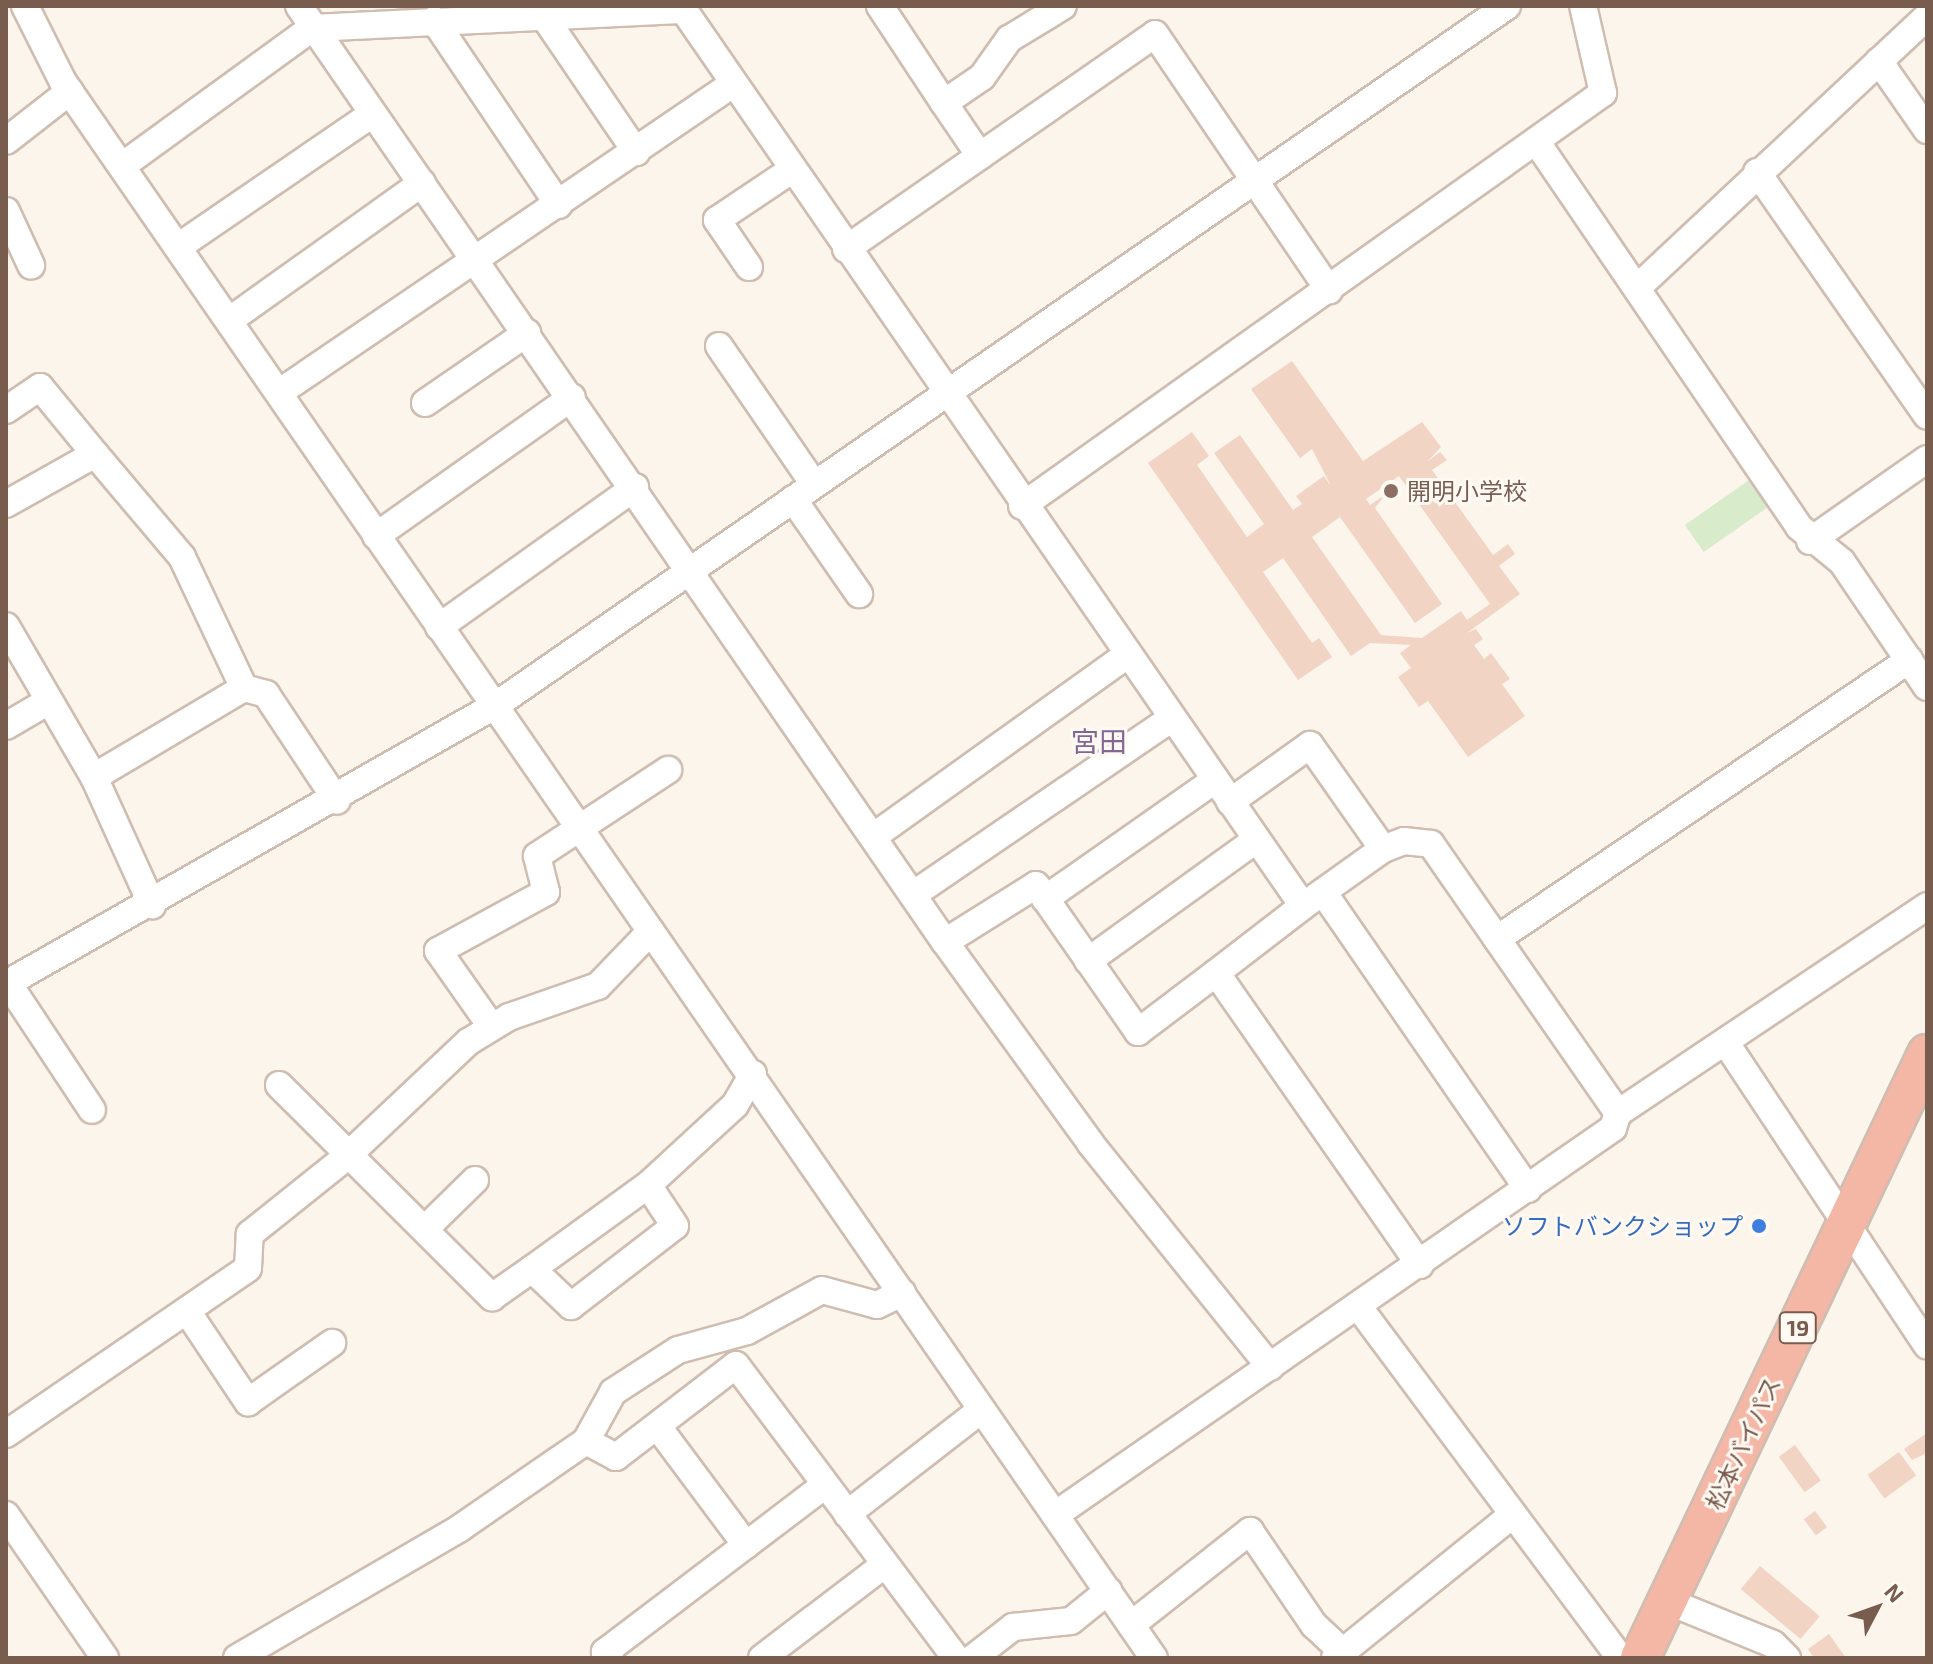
<!DOCTYPE html>
<html>
<head>
<meta charset="utf-8">
<style>
  body { margin:0 }
  #map { position:relative; width:1933px; height:1664px; overflow:hidden; background:#fcf5ec; font-family:"Exo 2","Noto Sans JP",sans-serif }
  div>[style] { position:absolute }
  [style*='--x'] { left:calc(var(--x)*1px); top:calc(var(--y)*1px); width:calc(var(--w)*1px); rotate:calc(var(--a)*1deg) }
  .green>* { inset:0; background:#d8ebca; transform-origin:0 0 }
  .building>* { inset:0; background:#f1d4c4; transform-origin:0 0 }
  .roads { filter:drop-shadow(2px 0 #cfbdb1) drop-shadow(-2px 0 #cfbdb1) drop-shadow(0 2px #cfbdb1) drop-shadow(0 -2px #cfbdb1) }
  .minor>* { height:26px; margin:-13px; padding:0 13px; transform-origin:13px; border-radius:13px; background:#fff }
  .highway>* { height:38px; margin:-19px; padding:0 19px; transform-origin:19px; border-radius:19px; background:#f4b7a5 }
  .dots>* { width:22px; height:22px; translate:-50% -50%; box-sizing:border-box; border:4px solid #fff9f3; border-radius:50% }
  span { translate:-50% -50%; white-space:nowrap; text-align:center; line-height:1.15; -webkit-text-stroke:6px #fff9f3; paint-order:stroke }
  .shield-label span { padding:2px 6px; background:#fff9f3; border:2px solid; border-radius:6px; -webkit-text-stroke-width:0 }
  .shield-label { font-size:22px; color:#785c4e; font-weight:700 }
  .education-label { font-size:24px; color:#785e54 }
  .left { translate:0 -50%; text-align:left }
  .shop-label { font-size:24px; color:#366cbe }
  .right { translate:-100% -50%; text-align:right }
  .street-label { font-size:24px; color:#785c4e }
  .quarter-label { font-size:28px; color:#826693 }
  .frame { position:absolute; inset:0; border:8px solid #785c4e; pointer-events:none }
  .north { position:absolute; left:1837px; top:1568px; width:80px; height:80px; -webkit-text-stroke:6px #fff9f3; paint-order:stroke; rotate:49deg; font-size:22px; font-weight:700; line-height:32px; text-align:center; color:#785c4e }
  .north::after { content:''; display:block; margin:auto; width:28px; height:36px; background:#785c4e; clip-path:polygon(50% 0,100% 100%,50% 72%,0 100%) }
</style>
</head>
<body>
<div id="map">
  <div class="green">
    <i style="left:1752px;top:478px;width:33px;height:82px;rotate:55deg"></i>
  </div>
  <div class="building">
    <i style="clip-path:polygon(evenodd,1292px 361px,1363px 461px,1422px 422px,1441px 447px,1427px 462px,1440px 452px,1447px 460px,1432px 470px,1493px 555px,1508px 544px,1515px 554px,1499px 566px,1520px 594px,1467px 633px,1476px 629px,1483px 639px,1474px 645px,1484px 659px,1491px 653px,1510px 679px,1502px 684px,1525px 716px,1468px 757px,1428px 701px,1419px 707px,1398px 677px,1411px 668px,1400px 653px,1411px 645px,1370px 643px,1351px 656px,1283px 558px,1263px 572px,1312px 643px,1319px 638px,1332px 657px,1298px 680px,1148px 463px,1192px 432px,1209px 456px,1197px 465px,1247px 537px,1264px 524px,1214px 453px,1240px 435px,1293px 510px,1302px 504px,1296px 496px,1324px 476px,1331px 486px,1312px 449px,1300px 458px,1251px 389px,1292px 361px,1399px 476px,1490px 604px,1467px 620px,1461px 611px,1422px 638px,1381px 635px,1312px 537px,1340px 517px,1415px 623px,1442px 604px,1375px 508px,1385px 495px,1370px 505px,1366px 499px,1399px 476px)"></i>
    <i style="clip-path:polygon(1927px 1433px,1927px 1453px,1912px 1460px,1904px 1449px)"></i>
    <i style="left:1795px;top:1445px;width:44px;height:20px;rotate:54deg"></i>
    <i style="left:1899px;top:1452px;width:29px;height:39px;rotate:54deg"></i>
    <i style="left:1815px;top:1511px;width:20px;height:14px;rotate:53deg"></i>
    <i style="left:1760px;top:1566px;width:78px;height:30px;rotate:40deg"></i>
    <i style="clip-path:polygon(1829px 1634px,1846px 1658px,1814px 1658px,1808px 1649px)"></i>
  </div>
  <div class="roads">
    <div class="minor">
      <i style="--x:25;--y:6;--w:85;--a:63.4"></i>
      <i style="--x:63;--y:82;--w:1917;--a:55.31"></i>
      <i style="--x:299;--y:6;--w:1137;--a:55.39"></i>
      <i style="--x:945;--y:942;--w:249;--a:54.1"></i>
      <i style="--x:1091;--y:1144;--w:286;--a:51.2"></i>
      <i style="--x:681;--y:6;--w:1094;--a:55.35"></i>
      <i style="--x:880;--y:6;--w:116;--a:56.6"></i>
      <i style="--x:543;--y:15;--w:166;--a:55.8"></i>
      <i style="--x:434;--y:20;--w:223;--a:56"></i>
      <i style="--x:1879;--y:61;--w:84;--a:55.2"></i>
      <i style="--x:6;--y:141;--w:81;--a:-38"></i>
      <i style="--x:1538;--y:144;--w:463;--a:55.7"></i>
      <i style="--x:1799;--y:527;--w:55;--a:39.1"></i>
      <i style="--x:1842;--y:562;--w:151;--a:55.8"></i>
      <i style="--x:980;--y:156;--w:64;--a:-124.2"></i>
      <i style="--x:944;--y:103;--w:46;--a:-34.4"></i>
      <i style="--x:982;--y:77;--w:47;--a:-54.6"></i>
      <i style="--x:1009;--y:39;--w:63;--a:-31.4"></i>
      <i style="--x:122;--y:166;--w:235;--a:-36"></i>
      <i style="--x:312;--y:28;--w:369;--a:-2.8"></i>
      <i style="--x:1757;--y:172;--w:297;--a:55.1"></i>
      <i style="--x:6;--y:211;--w:60;--a:65.2"></i>
      <i style="--x:178;--y:247;--w:235;--a:-34.4"></i>
      <i style="--x:846;--y:249;--w:376;--a:-34.8"></i>
      <i style="--x:1155;--y:34;--w:310;--a:55.8"></i>
      <i style="--x:749;--y:267;--w:57;--a:-124.2"></i>
      <i style="--x:717;--y:220;--w:88;--a:-33.9"></i>
      <i style="--x:1637;--y:288;--w:397;--a:-43.1"></i>
      <i style="--x:230;--y:320;--w:236;--a:-35.5"></i>
      <i style="--x:719;--y:346;--w:168;--a:55.5"></i>
      <i style="--x:280;--y:392;--w:544;--a:-34.22"></i>
      <i style="--x:425;--y:403;--w:124;--a:-34.5"></i>
      <i style="--x:6;--y:410;--w:41;--a:-34.1"></i>
      <i style="--x:40;--y:387;--w:87;--a:50.6"></i>
      <i style="--x:793;--y:499;--w:116;--a:55.2"></i>
      <i style="--x:6;--y:504;--w:102;--a:-29.3"></i>
      <i style="--x:95;--y:454;--w:135;--a:49.8"></i>
      <i style="--x:182;--y:557;--w:145;--a:64.7"></i>
      <i style="--x:244;--y:688;--w:23;--a:15"></i>
      <i style="--x:266;--y:694;--w:128;--a:56.4"></i>
      <i style="--x:1022;--y:506;--w:713;--a:-35.41"></i>
      <i style="--x:1603;--y:93;--w:89;--a:-102.9"></i>
      <i style="--x:376;--y:536;--w:240;--a:-35.3"></i>
      <i style="--x:1810;--y:541;--w:143;--a:-35"></i>
      <i style="--x:6;--y:626;--w:175;--a:59.8"></i>
      <i style="--x:94;--y:777;--w:141;--a:65.6"></i>
      <i style="--x:439;--y:627;--w:241;--a:-35.5"></i>
      <i style="--x:6;--y:726;--w:48;--a:-30.3"></i>
      <i style="--x:94;--y:777;--w:174;--a:-30.7"></i>
      <i style="--x:1230;--y:802;--w:98;--a:-35.5"></i>
      <i style="--x:1310;--y:745;--w:127;--a:54.9"></i>
      <i style="--x:877;--y:834;--w:309;--a:-35.6"></i>
      <i style="--x:1323;--y:892;--w:361;--a:55.4"></i>
      <i style="--x:914;--y:894;--w:312;--a:-34.3"></i>
      <i style="--x:1045;--y:899;--w:208;--a:-35"></i>
      <i style="--x:1497;--y:939;--w:498;--a:-34.1"></i>
      <i style="--x:945;--y:942;--w:107;--a:-32.1"></i>
      <i style="--x:1036;--y:885;--w:179;--a:55.2"></i>
      <i style="--x:1138;--y:1032;--w:98;--a:-37.1"></i>
      <i style="--x:1088;--y:961;--w:208;--a:-35.8"></i>
      <i style="--x:8;--y:983;--w:152;--a:56.5"></i>
      <i style="--x:6;--y:984;--w:564;--a:-29.66"></i>
      <i style="--x:496;--y:705;--w:1229;--a:-34.66"></i>
      <i style="--x:491;--y:1026;--w:92;--a:-125.2"></i>
      <i style="--x:438;--y:951;--w:123;--a:-28.6"></i>
      <i style="--x:546;--y:892;--w:37;--a:-104"></i>
      <i style="--x:537;--y:856;--w:157;--a:-33.3"></i>
      <i style="--x:1726;--y:1043;--w:363;--a:56.4"></i>
      <i style="--x:279;--y:1085;--w:301;--a:44.9"></i>
      <i style="--x:492;--y:1297;--w:49;--a:-35"></i>
      <i style="--x:532;--y:1269;--w:54;--a:43.5"></i>
      <i style="--x:571;--y:1306;--w:131;--a:-37.6"></i>
      <i style="--x:675;--y:1226;--w:49;--a:-123.4"></i>
      <i style="--x:648;--y:1185;--w:118;--a:-42.6"></i>
      <i style="--x:735;--y:1105;--w:36;--a:-60"></i>
      <i style="--x:425;--y:1229;--w:70;--a:-44.4"></i>
      <i style="--x:1420;--y:1265;--w:356;--a:-124.9"></i>
      <i style="--x:1216;--y:973;--w:110;--a:-37.6"></i>
      <i style="--x:1303;--y:906;--w:98;--a:-35.5"></i>
      <i style="--x:1383;--y:849;--w:22;--a:-21"></i>
      <i style="--x:1404;--y:841;--w:27;--a:6"></i>
      <i style="--x:1431;--y:844;--w:328;--a:55.2"></i>
      <i style="--x:532;--y:1269;--w:143;--a:-35.9"></i>
      <i style="--x:1358;--y:1306;--w:439;--a:53.3"></i>
      <i style="--x:187;--y:1311;--w:110;--a:56.2"></i>
      <i style="--x:248;--y:1402;--w:103;--a:-35.1"></i>
      <i style="--x:6;--y:1434;--w:293;--a:-34.4"></i>
      <i style="--x:248;--y:1268;--w:34;--a:-87"></i>
      <i style="--x:250;--y:1234;--w:122;--a:-38.7"></i>
      <i style="--x:345;--y:1158;--w:169;--a:-43.3"></i>
      <i style="--x:468;--y:1042;--w:48;--a:-31.4"></i>
      <i style="--x:509;--y:1017;--w:94;--a:-19.2"></i>
      <i style="--x:598;--y:986;--w:76;--a:-46.1"></i>
      <i style="--x:586;--y:1441;--w:56;--a:-61.1"></i>
      <i style="--x:613;--y:1392;--w:77;--a:-32.9"></i>
      <i style="--x:678;--y:1350;--w:72;--a:-15.4"></i>
      <i style="--x:747;--y:1331;--w:85;--a:-28.7"></i>
      <i style="--x:822;--y:1290;--w:57;--a:15.3"></i>
      <i style="--x:877;--y:1305;--w:28;--a:-26"></i>
      <i style="--x:847;--y:1514;--w:170;--a:-37.8"></i>
      <i style="--x:6;--y:1515;--w:174;--a:55.3"></i>
      <i style="--x:1055;--y:1515;--w:679;--a:-34.74"></i>
      <i style="--x:1613;--y:1128;--w:16;--a:-72"></i>
      <i style="--x:1618;--y:1113;--w:372;--a:-33.8"></i>
      <i style="--x:746;--y:1545;--w:99;--a:-37.2"></i>
      <i style="--x:1667;--y:1601;--w:114;--a:22.1"></i>
      <i style="--x:1773;--y:1644;--w:20;--a:45"></i>
      <i style="--x:1131;--y:1625;--w:152;--a:-38.3"></i>
      <i style="--x:1250;--y:1531;--w:114;--a:55.8"></i>
      <i style="--x:1314;--y:1625;--w:40;--a:43"></i>
      <i style="--x:237;--y:1658;--w:258;--a:-30.2"></i>
      <i style="--x:460;--y:1528;--w:153;--a:-34.6"></i>
      <i style="--x:586;--y:1441;--w:34;--a:28"></i>
      <i style="--x:616;--y:1457;--w:151;--a:-37.5"></i>
      <i style="--x:736;--y:1365;--w:366;--a:53.1"></i>
      <i style="--x:610;--y:1658;--w:8;--a:-130"></i>
      <i style="--x:605;--y:1652;--w:177;--a:-37.2"></i>
      <i style="--x:746;--y:1545;--w:147;--a:-126.7"></i>
      <i style="--x:762;--y:1658;--w:153;--a:-37.3"></i>
      <i style="--x:973;--y:1658;--w:51;--a:-37.8"></i>
      <i style="--x:1013;--y:1627;--w:58;--a:-5.9"></i>
      <i style="--x:1071;--y:1621;--w:48;--a:-39"></i>
      <i style="--x:1335;--y:1658;--w:225;--a:-38.9"></i>
    </div>
    <div class="highway">
      <i style="--x:1640;--y:1658;--w:669;--a:-64.58"></i>
    </div>
  </div>
  <div class="dots">
    <i style="left:1391px;top:491px;background:#8d6e63"></i>
    <i style="left:1759px;top:1226px;background:#3f7fe0"></i>
  </div>
  <div class="shield-label">
    <span style="left:1798px;top:1328px">19</span>
  </div>
  <div class="education-label">
    <span class="left" style="left:1407px;top:491px">開明小学校</span>
  </div>
  <div class="shop-label">
    <span class="right" style="left:1743px;top:1226px">ソフトバンクショップ</span>
  </div>
  <div class="street-label">
    <span style="left:1743px;top:1443px;rotate:-65deg">松本バイパス</span>
  </div>
  <div class="quarter-label">
    <span style="left:1099px;top:741px">宮田</span>
  </div>
  <div class="frame"></div>
  <div class="north">N</div>
</div>
</body>
</html>
